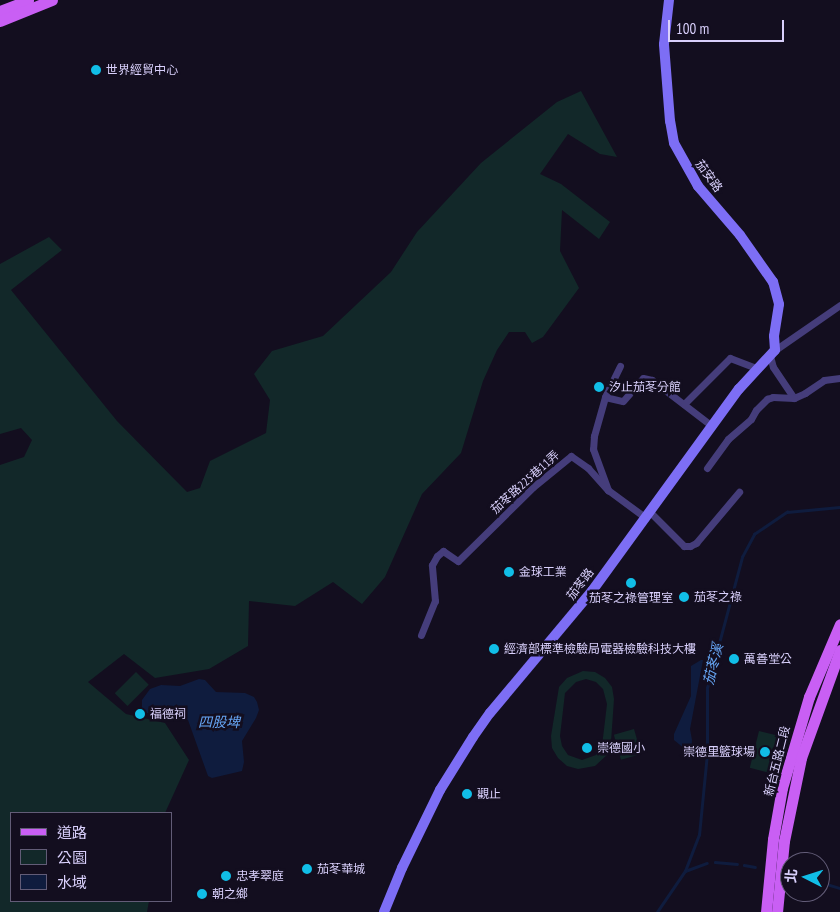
<!DOCTYPE html>
<html>
<head>
<meta charset="utf-8">
<style>
  body { margin:0 }
  #map { position:relative; width:840px; height:912px; overflow:hidden; background:#130e1f; font-family:"PT Sans Narrow","Noto Sans TC",sans-serif }
  div>[style] { position:absolute }
  [style*='--x'] { left:calc(var(--x)*1px); top:calc(var(--y)*1px); width:calc(var(--w)*1px); rotate:calc(var(--a)*1deg) }
  .green>* { inset:0; background:#122829; transform-origin:0 0 }
  .water>* { inset:0; background:#0f1c3e }
  .stream>* { height:2.5px; margin:-1.25px; padding:0 1.25px; transform-origin:1.25px; border-radius:1.25px; background:#0f1c3e }
  .street>* { height:7px; margin:-3.5px; padding:0 3.5px; transform-origin:3.5px; border-radius:3.5px; background:#453d7b }
  .secondary>* { height:10px; margin:-5px; padding:0 5px; transform-origin:5px; border-radius:5px; background:#7d6ef5 }
  .primary>* { height:11px; margin:-5.5px; padding:0 5.5px; transform-origin:5.5px; border-radius:5.5px; background:#c95ff4 }
  .dots>* { width:14px; height:14px; translate:-50% -50%; box-sizing:border-box; border:2px solid #130e1f; border-radius:50% }
  span { translate:-50% -50%; white-space:nowrap; text-align:center; line-height:1.15; -webkit-text-stroke:5px #130e1f; paint-order:stroke }
  .poi-label { font-size:12px; color:#d9d0fc }
  .left { translate:0 -50%; text-align:left }
  .right { translate:-100% -50%; text-align:right }
  .street-label { font-size:12px; color:#d9d0fc }
  .water-label { font-size:14px; color:#66a5f4; font-style:italic }
  .legend { position:absolute; left:10px; top:812px; width:162px; height:90px; box-sizing:border-box; background:#130e1f; border:1px solid #625c77; margin:0; padding:6px 9px; list-style:none; font-size:15px; color:#d9d0fc }
  .legend li { display:flex; align-items:center; gap:10px; height:25px }
  .legend b { width:25px; border:1px solid #625c77 }
  .north { position:absolute; left:780px; top:852px; width:50px; height:50px; box-sizing:border-box; background:#130e1f; border:1px solid #625c77; border-radius:50%; rotate:275deg; font-size:14px; font-weight:700; line-height:20px; text-align:center; color:#d9d0fc }
  .north::after { content:''; display:block; margin:auto; width:18px; height:22px; background:#11bee7; clip-path:polygon(50% 0,100% 100%,50% 72%,0 100%) }
  .scale { position:absolute; left:668px; top:20px; width:116px; height:22px; box-sizing:border-box; border:2px solid #d9d0fc; border-top:0; padding-left:6px; font-size:15px; line-height:18px; white-space:nowrap; color:#d9d0fc; -webkit-text-stroke:4px #130e1f; paint-order:stroke }
</style>
</head>
<body>
<div id="map">
  <div class="green">
    <i style="clip-path:polygon(581px 91px,617px 157px,600px 154px,568px 134px,540px 174px,561px 184px,610px 222px,599px 239px,562px 210px,560px 251px,579px 288px,543px 337px,532px 343px,525px 332px,509px 332px,497px 350px,483px 381px,461px 453px,422px 494px,385px 577px,362px 604px,333px 582px,295px 606px,249px 601px,248px 646px,209px 669px,155px 678px,124px 654px,88px 682px,126px 714px,165px 723px,189px 760px,165px 813px,11px 813px,11px 901px,149px 901px,147px 912px,0 912px,0 465px,24px 457px,32px 440px,21px 428px,0 434px,0 264px,49px 237px,62px 250px,11px 290px,117px 421px,187px 492px,200px 488px,210px 461px,266px 433px,270px 400px,254px 374px,272px 351px,323px 336px,391px 272px,417px 232px,481px 163px,557px 102px)"></i>
    <i style="clip-path:polygon(evenodd,583px 671px,595px 672px,605px 678px,612px 687px,614px 699px,611px 742px,608px 754px,595px 766px,578px 769px,567px 766px,558px 758px,552px 748px,551px 736px,559px 687px,567px 678px,583px 671px,586px 679px,596px 682px,603px 689px,607px 704px,602px 746px,596px 755px,582px 760px,568px 755px,562px 746px,560px 736px,565px 693px,576px 682px,586px 679px)"></i>
    <i style="left:136px;top:672px;width:18px;height:30px;rotate:45deg"></i>
    <i style="left:634px;top:729px;width:26px;height:21px;rotate:74deg"></i>
    <i style="left:759px;top:731px;width:21px;height:38px;rotate:14deg"></i>
  </div>
  <div class="water">
    <i style="clip-path:polygon(701px 660px,703px 660px,690px 729px,692px 740px,691px 754px,674px 740px,674px 734px,691px 696px,691px 666px)"></i>
    <i style="clip-path:polygon(199px 679px,205px 680px,216px 692px,245px 693px,254px 697px,257px 702px,259px 710px,256px 718px,242px 741px,244px 762px,242px 771px,212px 778px,208px 776px,188px 720px,147px 713px,142px 708px,142px 700px,150px 689px,161px 685px,180px 686px)"></i>
  </div>
  <div class="stream">
    <i style="--x:715;--y:862;--w:22;--a:5"></i>
    <i style="--x:744;--y:865;--w:11;--a:10"></i>
    <i style="--x:685;--y:871;--w:23;--a:-20"></i>
    <i style="--x:820;--y:882;--w:21;--a:17"></i>
    <i style="--x:657;--y:912;--w:50;--a:-55.7"></i>
    <i style="--x:685;--y:871;--w:39;--a:-69"></i>
    <i style="--x:699;--y:835;--w:82;--a:-84.4"></i>
    <i style="--x:707;--y:753;--w:65;--a:-90"></i>
    <i style="--x:707;--y:688;--w:136;--a:-75"></i>
    <i style="--x:742;--y:557;--w:26;--a:-62"></i>
    <i style="--x:754;--y:534;--w:40;--a:-34"></i>
    <i style="--x:787;--y:512;--w:53;--a:-5.4"></i>
  </div>
  <div class="street">
    <i style="--x:775;--y:350;--w:79;--a:-34.7"></i>
    <i style="--x:770;--y:356;--w:11;--a:75"></i>
    <i style="--x:773;--y:367;--w:37;--a:56"></i>
    <i style="--x:794;--y:398;--w:12;--a:-24"></i>
    <i style="--x:805;--y:393;--w:23;--a:-34"></i>
    <i style="--x:824;--y:380;--w:16;--a:-7"></i>
    <i style="--x:620;--y:366;--w:34;--a:116"></i>
    <i style="--x:605;--y:397;--w:41;--a:105.8"></i>
    <i style="--x:594;--y:436;--w:13;--a:94"></i>
    <i style="--x:593;--y:449;--w:44;--a:69.9"></i>
    <i style="--x:608;--y:490;--w:47;--a:36.4"></i>
    <i style="--x:605;--y:397;--w:18;--a:13"></i>
    <i style="--x:623;--y:401;--w:30;--a:-49"></i>
    <i style="--x:643;--y:378;--w:9;--a:13"></i>
    <i style="--x:652;--y:380;--w:76;--a:37.5"></i>
    <i style="--x:684;--y:404;--w:65;--a:-45"></i>
    <i style="--x:730;--y:358;--w:30;--a:21"></i>
    <i style="--x:707;--y:468;--w:36;--a:-54"></i>
    <i style="--x:728;--y:439;--w:30;--a:-41"></i>
    <i style="--x:751;--y:419;--w:10;--a:-61"></i>
    <i style="--x:756;--y:410;--w:16;--a:-45"></i>
    <i style="--x:767;--y:399;--w:6;--a:-18"></i>
    <i style="--x:773;--y:397;--w:21;--a:3"></i>
    <i style="--x:650;--y:512;--w:48;--a:45"></i>
    <i style="--x:684;--y:546;--w:6;--a:0"></i>
    <i style="--x:690;--y:546;--w:7;--a:-27"></i>
    <i style="--x:696;--y:543;--w:67;--a:-49.9"></i>
    <i style="--x:421;--y:635;--w:37;--a:-68"></i>
    <i style="--x:435;--y:601;--w:36;--a:-95"></i>
    <i style="--x:432;--y:565;--w:10;--a:-61"></i>
    <i style="--x:437;--y:556;--w:8;--a:-40"></i>
    <i style="--x:443;--y:551;--w:18;--a:34"></i>
    <i style="--x:458;--y:561;--w:105;--a:-44.6"></i>
    <i style="--x:533;--y:487;--w:49;--a:-39.2"></i>
    <i style="--x:571;--y:456;--w:21;--a:35"></i>
    <i style="--x:588;--y:468;--w:30;--a:48"></i>
  </div>
  <div class="secondary">
    <i style="--x:384;--y:912;--w:48;--a:-67.8"></i>
    <i style="--x:402;--y:868;--w:87;--a:-64"></i>
    <i style="--x:440;--y:790;--w:62;--a:-58.1"></i>
    <i style="--x:473;--y:737;--w:29;--a:-55"></i>
    <i style="--x:490;--y:713;--w:159;--a:-50.1"></i>
    <i style="--x:592;--y:591;--w:250;--a:-54"></i>
    <i style="--x:739;--y:389;--w:53;--a:-47.3"></i>
    <i style="--x:775;--y:350;--w:14;--a:-94"></i>
    <i style="--x:774;--y:336;--w:32;--a:-81"></i>
    <i style="--x:779;--y:304;--w:23;--a:-105"></i>
    <i style="--x:773;--y:282;--w:57;--a:-125.1"></i>
    <i style="--x:740;--y:235;--w:65;--a:-130.6"></i>
    <i style="--x:698;--y:186;--w:49;--a:-119.2"></i>
    <i style="--x:674;--y:143;--w:22;--a:-100"></i>
    <i style="--x:670;--y:121;--w:77;--a:-94.5"></i>
    <i style="--x:664;--y:44;--w:44;--a:-83.5"></i>
  </div>
  <div class="primary">
    <i style="--x:0;--y:11;--w:30;--a:-21"></i>
    <i style="--x:0;--y:21;--w:56;--a:-22"></i>
    <i style="--x:766;--y:912;--w:73;--a:-84.5"></i>
    <i style="--x:773;--y:839;--w:52;--a:-80"></i>
    <i style="--x:782;--y:788;--w:95;--a:-73.5"></i>
    <i style="--x:809;--y:697;--w:79;--a:-67"></i>
    <i style="--x:777;--y:912;--w:71;--a:-84.4"></i>
    <i style="--x:784;--y:841;--w:85;--a:-78.4"></i>
    <i style="--x:801;--y:758;--w:115;--a:-70.1"></i>
  </div>
  <div class="dots">
    <i style="left:96px;top:70px;background:#11bee7"></i>
    <i style="left:599px;top:387px;background:#11bee7"></i>
    <i style="left:509px;top:572px;background:#11bee7"></i>
    <i style="left:631px;top:583px;background:#11bee7"></i>
    <i style="left:684px;top:597px;background:#11bee7"></i>
    <i style="left:494px;top:649px;background:#11bee7"></i>
    <i style="left:734px;top:659px;background:#11bee7"></i>
    <i style="left:140px;top:714px;background:#11bee7"></i>
    <i style="left:587px;top:748px;background:#11bee7"></i>
    <i style="left:765px;top:752px;background:#11bee7"></i>
    <i style="left:467px;top:794px;background:#11bee7"></i>
    <i style="left:307px;top:869px;background:#11bee7"></i>
    <i style="left:226px;top:876px;background:#11bee7"></i>
    <i style="left:202px;top:894px;background:#11bee7"></i>
  </div>
  <div class="poi-label">
    <span class="left" style="left:106px;top:70px">世界經貿中心</span>
    <span class="left" style="left:609px;top:387px">汐止茄苳分館</span>
    <span class="left" style="left:519px;top:572px">金球工業</span>
    <span class="left" style="left:694px;top:597px">茄苳之祿</span>
    <span style="left:631px;top:598px">茄苳之祿管理室</span>
    <span class="left" style="left:504px;top:649px">經濟部標準檢驗局電器檢驗科技大樓</span>
    <span class="left" style="left:744px;top:659px">萬善堂公</span>
    <span class="left" style="left:150px;top:714px">福德祠</span>
    <span class="left" style="left:597px;top:748px">崇德國小</span>
    <span class="right" style="left:755px;top:752px">崇德里籃球場</span>
    <span class="left" style="left:477px;top:794px">觀止</span>
    <span class="left" style="left:317px;top:869px">茄苳華城</span>
    <span class="left" style="left:236px;top:876px">忠孝翠庭</span>
    <span class="left" style="left:212px;top:894px">朝之鄉</span>
  </div>
  <div class="street-label">
    <span style="left:709px;top:176px;rotate:54deg">茄安路</span>
    <span style="left:525px;top:482px;rotate:-42deg">茄苳路225巷11弄</span>
    <span style="left:580px;top:584px;rotate:-53deg">茄苳路</span>
    <span style="left:777px;top:761px;rotate:-76deg">新台五路二段</span>
  </div>
  <div class="water-label">
    <span style="left:713px;top:664px;rotate:-76deg">茄苳溪</span>
    <span style="left:219px;top:722px">四股埤</span>
  </div>
  <ul class="legend">
  <li><b style="height:6px;background:#c95ff4"></b>道路</li>
  <li><b style="height:14px;background:#122829"></b>公園</li>
  <li><b style="height:14px;background:#0f1c3e"></b>水域</li>
  </ul>
  <div class="north">北</div>
  <div class="scale">100 m</div>
</div>
</body>
</html>
